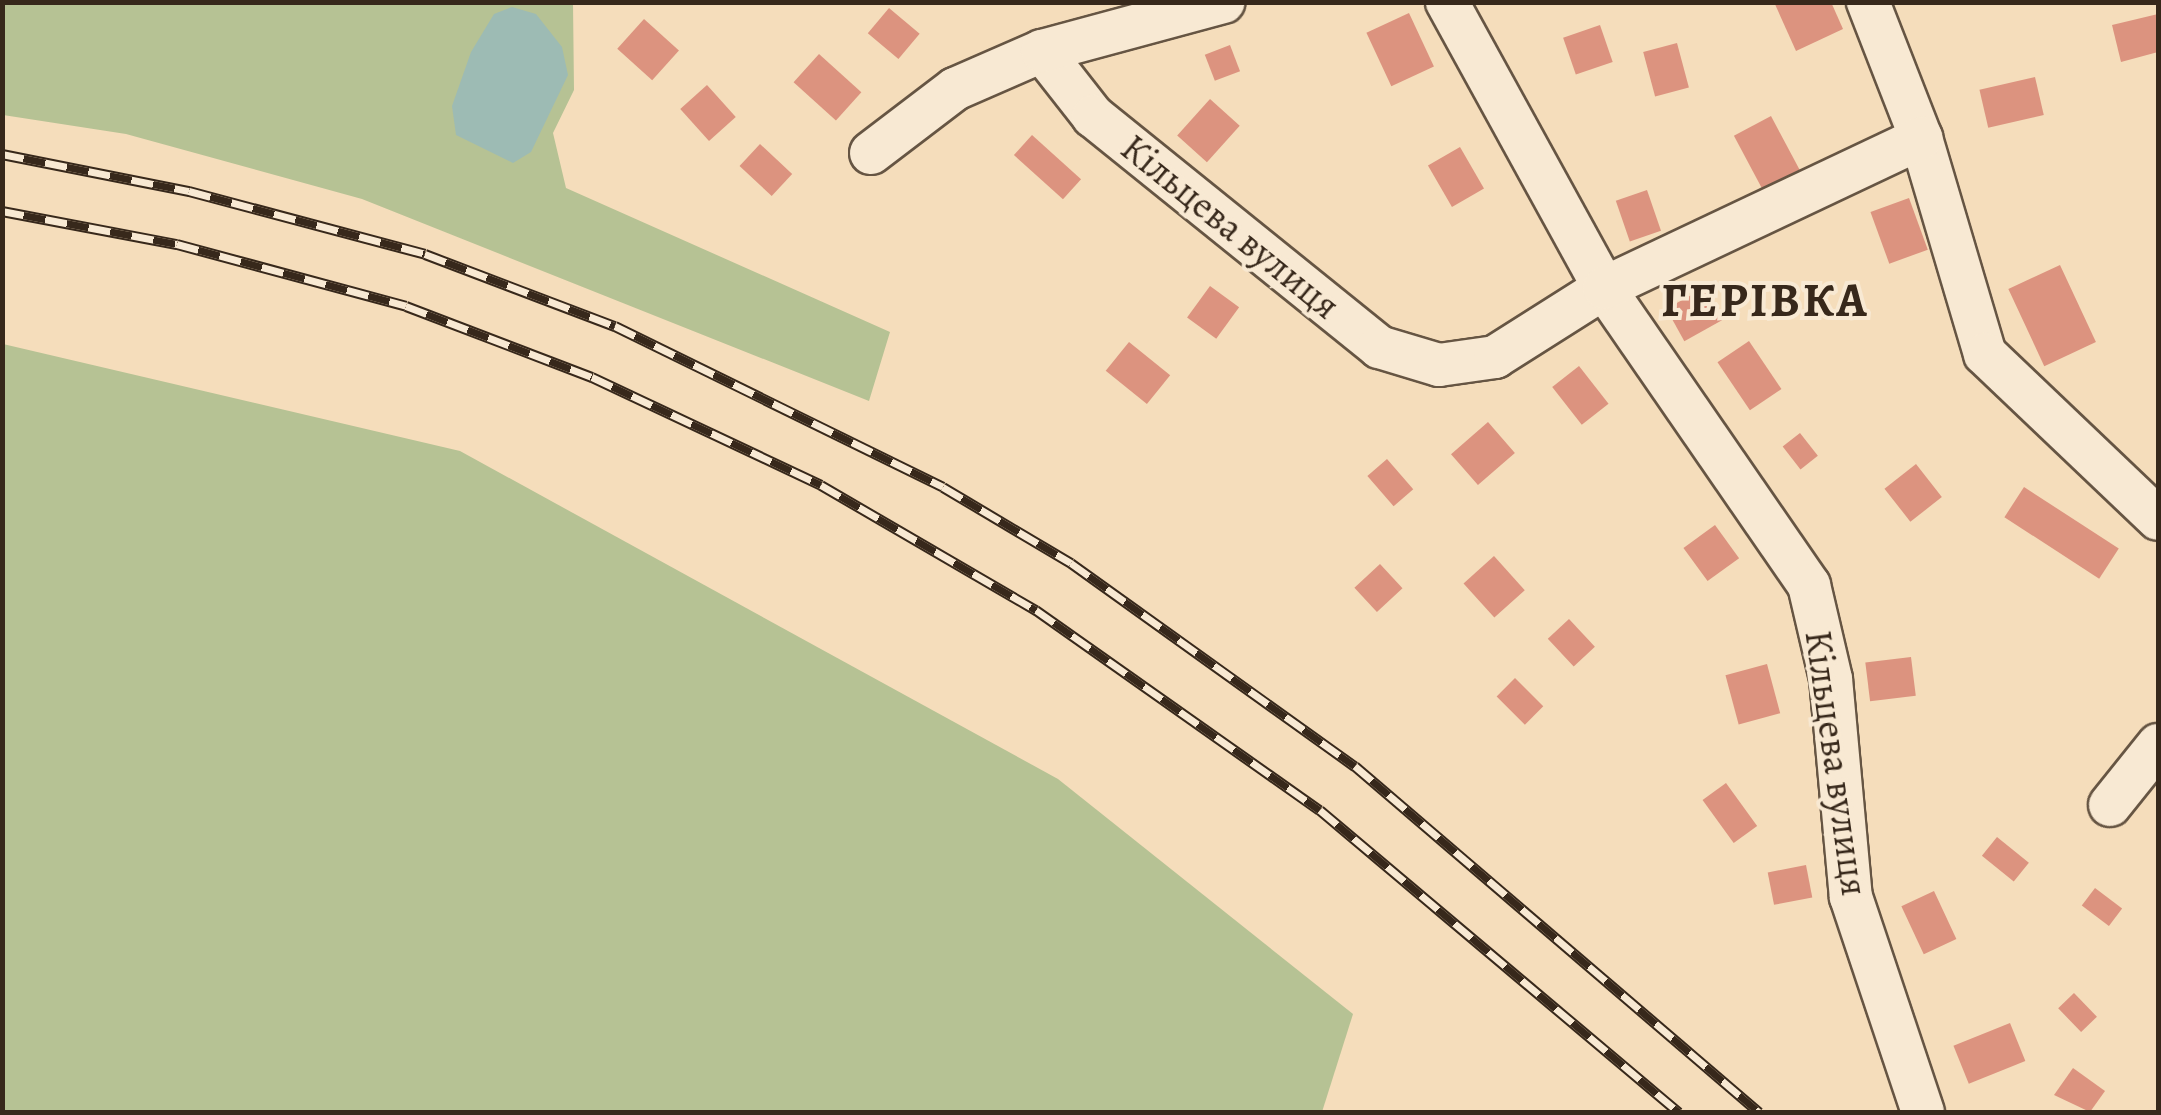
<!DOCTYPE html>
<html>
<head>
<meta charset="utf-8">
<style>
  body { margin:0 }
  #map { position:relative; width:2161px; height:1115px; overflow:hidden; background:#f5ddbb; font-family:Alegreya,serif }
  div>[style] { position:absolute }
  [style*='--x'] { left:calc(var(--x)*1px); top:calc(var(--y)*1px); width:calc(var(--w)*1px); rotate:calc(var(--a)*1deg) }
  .green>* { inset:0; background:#b6c294 }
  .water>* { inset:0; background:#9dbbb4 }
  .building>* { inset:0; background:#dc937f; transform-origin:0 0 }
  .roads { filter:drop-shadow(2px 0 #665543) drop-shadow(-2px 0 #665543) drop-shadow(0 2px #665543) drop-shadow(0 -2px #665543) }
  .minor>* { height:42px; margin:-21px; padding:0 21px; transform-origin:21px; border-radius:21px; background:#f8e9d3 }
  .rail>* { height:11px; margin-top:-5.5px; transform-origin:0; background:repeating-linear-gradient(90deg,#f8e9d3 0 22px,#37281b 0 44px); box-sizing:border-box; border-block:2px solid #37281b }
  span { translate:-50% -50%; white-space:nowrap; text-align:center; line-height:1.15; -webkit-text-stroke:8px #f8e9d3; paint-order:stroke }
  .street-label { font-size:38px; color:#37281b }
  .district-label { font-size:48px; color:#37281b; font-weight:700; letter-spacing:2.5px }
  .frame { position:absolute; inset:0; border:5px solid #37281b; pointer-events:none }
</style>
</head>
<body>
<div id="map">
  <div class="green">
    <i style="clip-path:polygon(2px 3px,573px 3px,574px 90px,553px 133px,566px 188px,890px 332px,869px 401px,362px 199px,126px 134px,3px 115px)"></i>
    <i style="clip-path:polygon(3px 344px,460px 451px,1058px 779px,1353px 1014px,1322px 1112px,3px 1112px)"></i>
  </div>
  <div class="water">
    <i style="clip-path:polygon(512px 7px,536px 14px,562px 47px,568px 75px,531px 152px,513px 163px,456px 135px,452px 106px,471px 52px,494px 14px)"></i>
  </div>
  <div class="building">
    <i style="clip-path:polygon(1774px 2px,1831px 2px,1843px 29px,1796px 51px)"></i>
    <i style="left:889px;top:8px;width:40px;height:33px;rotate:40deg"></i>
    <i style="left:1409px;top:13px;width:59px;height:47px;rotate:65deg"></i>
    <i style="clip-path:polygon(2158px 14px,2158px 52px,2121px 62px,2112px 25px)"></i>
    <i style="left:644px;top:19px;width:47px;height:40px;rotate:42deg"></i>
    <i style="left:1600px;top:25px;width:39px;height:39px;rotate:71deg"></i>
    <i style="left:1677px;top:43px;width:46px;height:35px;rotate:75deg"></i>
    <i style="left:1230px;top:45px;width:28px;height:27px;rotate:69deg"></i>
    <i style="left:819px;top:54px;width:57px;height:38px;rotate:42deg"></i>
    <i style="left:2035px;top:77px;width:39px;height:57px;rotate:77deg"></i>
    <i style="left:707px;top:85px;width:43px;height:36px;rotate:48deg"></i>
    <i style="left:1210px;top:99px;width:40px;height:49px;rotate:42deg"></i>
    <i style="left:1771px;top:116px;width:61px;height:42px;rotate:62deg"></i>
    <i style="left:1032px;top:135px;width:66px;height:27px;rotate:42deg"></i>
    <i style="left:760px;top:144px;width:44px;height:30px;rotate:43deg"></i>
    <i style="left:1460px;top:147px;width:48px;height:37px;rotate:60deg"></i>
    <i style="left:1647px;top:190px;width:43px;height:33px;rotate:71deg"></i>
    <i style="left:1909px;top:198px;width:55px;height:41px;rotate:70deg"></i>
    <i style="left:2060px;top:265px;width:85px;height:57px;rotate:65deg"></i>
    <i style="left:1210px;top:286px;width:36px;height:39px;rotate:36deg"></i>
    <i style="left:1704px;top:288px;width:37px;height:43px;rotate:61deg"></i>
    <i style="left:1749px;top:341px;width:58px;height:38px;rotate:56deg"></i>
    <i style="left:1129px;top:342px;width:53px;height:37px;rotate:39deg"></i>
    <i style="left:1579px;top:366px;width:48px;height:34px;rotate:52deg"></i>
    <i style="left:1488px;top:422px;width:41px;height:49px;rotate:49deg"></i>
    <i style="left:1800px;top:433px;width:29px;height:22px;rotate:52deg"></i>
    <i style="left:1387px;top:459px;width:40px;height:26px;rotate:49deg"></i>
    <i style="left:1916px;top:464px;width:42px;height:40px;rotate:52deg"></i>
    <i style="left:2024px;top:487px;width:113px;height:36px;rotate:33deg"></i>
    <i style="left:1715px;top:525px;width:41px;height:39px;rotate:54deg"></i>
    <i style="left:1494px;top:556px;width:46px;height:41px;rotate:48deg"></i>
    <i style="left:1380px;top:564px;width:33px;height:35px;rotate:47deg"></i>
    <i style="left:1569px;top:619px;width:38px;height:29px;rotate:47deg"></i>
    <i style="left:1911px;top:657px;width:39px;height:46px;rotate:83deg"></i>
    <i style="left:1767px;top:664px;width:51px;height:43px;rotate:75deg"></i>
    <i style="left:1515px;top:678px;width:40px;height:26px;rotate:45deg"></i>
    <i style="left:1726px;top:783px;width:53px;height:29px;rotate:54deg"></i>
    <i style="left:1997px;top:837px;width:41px;height:24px;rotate:39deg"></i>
    <i style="left:1806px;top:865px;width:33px;height:39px;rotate:79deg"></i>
    <i style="left:2095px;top:888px;width:34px;height:22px;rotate:37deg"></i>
    <i style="left:1934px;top:891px;width:53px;height:36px;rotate:65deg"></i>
    <i style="left:2074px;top:993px;width:33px;height:22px;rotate:46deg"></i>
    <i style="left:2010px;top:1023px;width:41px;height:61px;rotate:68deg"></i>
    <i style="clip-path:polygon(2073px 1068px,2105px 1091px,2090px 1112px,2054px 1095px)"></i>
  </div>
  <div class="roads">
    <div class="minor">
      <i style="--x:1447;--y:2;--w:326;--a:61.2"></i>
      <i style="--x:1604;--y:288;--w:361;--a:55.4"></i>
      <i style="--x:1809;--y:585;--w:97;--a:76.8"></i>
      <i style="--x:1831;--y:679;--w:219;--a:84.8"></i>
      <i style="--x:1851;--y:897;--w:227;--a:71.5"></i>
      <i style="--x:1868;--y:2;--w:146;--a:68.7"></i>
      <i style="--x:1921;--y:138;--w:225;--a:73.5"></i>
      <i style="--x:1985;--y:354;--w:239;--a:43.6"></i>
      <i style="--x:1042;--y:51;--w:83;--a:51.9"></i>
      <i style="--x:1093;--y:116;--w:368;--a:38.9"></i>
      <i style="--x:1379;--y:347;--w:63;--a:16.7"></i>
      <i style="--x:1439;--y:365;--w:57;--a:-8.1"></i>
      <i style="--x:1495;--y:357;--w:129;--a:-32.3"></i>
      <i style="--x:1604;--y:288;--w:351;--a:-25.3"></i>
      <i style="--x:871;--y:153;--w:106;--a:-37.3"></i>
      <i style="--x:955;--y:89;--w:95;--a:-23.6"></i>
      <i style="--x:1042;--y:51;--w:188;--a:-15.1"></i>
      <i style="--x:2110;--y:805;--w:77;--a:-51.3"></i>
    </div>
  </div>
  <div class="rail">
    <i style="--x:2;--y:154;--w:191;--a:11.2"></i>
    <i style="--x:189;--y:191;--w:244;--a:14.9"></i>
    <i style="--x:425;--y:254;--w:203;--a:20.8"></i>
    <i style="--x:615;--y:326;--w:365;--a:26.1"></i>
    <i style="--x:943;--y:487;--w:149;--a:30.7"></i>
    <i style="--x:1071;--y:563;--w:349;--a:35.6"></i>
    <i style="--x:1355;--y:766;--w:532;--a:40.58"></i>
    <i style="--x:2;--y:211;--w:178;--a:10.7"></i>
    <i style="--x:177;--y:244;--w:237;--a:15.1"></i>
    <i style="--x:406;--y:306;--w:199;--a:20.9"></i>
    <i style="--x:592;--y:377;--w:253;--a:25.2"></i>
    <i style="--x:821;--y:485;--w:249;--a:30.2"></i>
    <i style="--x:1036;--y:610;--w:347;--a:35.2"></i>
    <i style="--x:1320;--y:810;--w:469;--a:40.1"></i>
  </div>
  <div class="street-label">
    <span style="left:1230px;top:227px;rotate:39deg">Кільцева вулиця</span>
    <span style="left:1836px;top:763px;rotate:82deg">Кільцева вулиця</span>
  </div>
  <div class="district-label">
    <span style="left:1765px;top:301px">ГЕРІВКА</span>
  </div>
  <div class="frame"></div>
</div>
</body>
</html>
